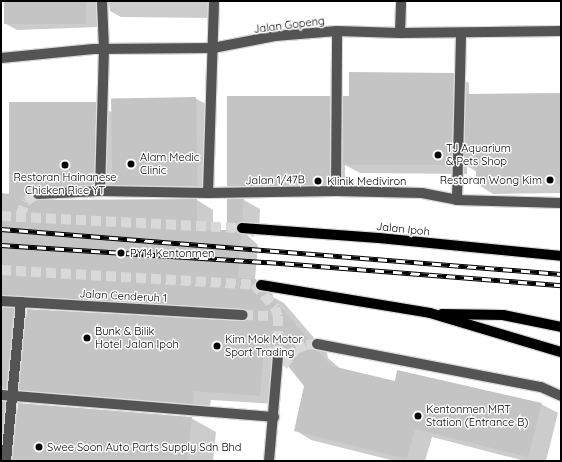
<!DOCTYPE html>
<html>
<head>
<meta charset="utf-8">
<style>
  body { margin:0 }
  #map { position:relative; width:562px; height:462px; overflow:hidden; background:#fff; font-family:Quicksand,sans-serif }
  div>[style] { position:absolute }
  [style*='--x'] { left:calc(var(--x)*1px); top:calc(var(--y)*1px); width:calc(var(--w)*1px); rotate:calc(var(--a)*1deg) }
  .shadow>* { inset:0; background:#0003 }
  .building>* { inset:0; background:#c4c4c4; transform-origin:0 0 }
  .minor-tunnel>* { height:10px; margin-top:-5px; transform-origin:0; background:repeating-linear-gradient(90deg,#d9d9d9 0 10px,transparent 0 15px) }
  .major-tunnel>* { height:10px; margin-top:-5px; transform-origin:0; background:repeating-linear-gradient(90deg,#d9d9d9 0 10px,transparent 0 15px) }
  .roads { filter:drop-shadow(1px 0 #dbdbdb) drop-shadow(-1px 0 #dbdbdb) drop-shadow(0 1px #dbdbdb) drop-shadow(0 -1px #dbdbdb) }
  .minor>* { height:10px; margin:-5px; padding:0 5px; transform-origin:5px; border-radius:5px; background:#545454 }
  .major>* { height:10px; margin:-5px; padding:0 5px; transform-origin:5px; border-radius:5px; background:#000 }
  .rail>* { height:4.5px; margin-top:-2.25px; transform-origin:0; background:repeating-linear-gradient(90deg,#fff 0 9px,#000 0 18px); box-sizing:border-box; border-block:1px solid #000 }
  .dots>* { width:11px; height:11px; translate:-50% -50%; box-sizing:border-box; border:2px solid #fff; border-radius:50% }
  span { translate:-50% -50%; white-space:nowrap; text-align:center; line-height:1.15; -webkit-text-stroke:3px #fff; paint-order:stroke }
  .street-label { font-size:11px; color:#000 }
  .poi-label { font-size:11px; color:#000 }
  .left { translate:0 -50%; text-align:left }
  .right { translate:-100% -50%; text-align:right }
  .frame { position:absolute; inset:0; border:2px solid #000; pointer-events:none }
</style>
</head>
<body>
<div id="map">
  <div class="shadow">
    <i style="clip-path:polygon(5px 1px,221px 1px,215px 2px,215px 18px,121px 17px,110px 11px,109px 3px,107px 17px,98px 17px,98px 27px,17px 30px,6px 24px)"></i>
    <i style="clip-path:polygon(354px 1px,561px 1px,561px 2px)"></i>
    <i style="clip-path:polygon(453px 74px,469px 83px,469px 95px,561px 94px,561px 193px,493px 194px,477px 184px,477px 172px,467px 166px,467px 174px,360px 173px,345px 165px,345px 193px,244px 195px,228px 186px,330px 97px,344px 106px)"></i>
    <i style="clip-path:polygon(evenodd,195px 98px,211px 107px,212px 195px,124px 193px,110px 185px,110px 194px,54px 197px,50px 201px,197px 200px,213px 210px,213px 231px,228px 231px,244px 200px,260px 209px,259px 231px,253px 237px,243px 231px,258px 245px,255px 279px,272px 289px,273px 297px,284px 303px,327px 353px,328px 358px,342px 370px,396px 382px,541px 404px,558px 413px,546px 461px,525px 461px,432px 437px,425px 461px,395px 461px,311px 440px,295px 430px,306px 386px,281px 352px,276px 404px,211px 400px,209px 413px,37px 399px,23px 391px,23px 398px,15px 398px,12px 407px,18px 411px,191px 418px,216px 432px,213px 461px,1px 461px,1px 194px,10px 195px,96px 103px,111px 112px,195px 98px,18px 303px,249px 317px,243px 323px,27px 317px,12px 308px,18px 303px)"></i>
  </div>
  <div class="building">
    <i style="left:4px;top:1px;width:82px;height:23px"></i>
    <i style="clip-path:polygon(349px 72px,454px 73px,451px 165px,343px 165px,343px 96px,349px 96px)"></i>
    <i style="clip-path:polygon(561px 93px,561px 184px,476px 185px,476px 165px,464px 165px,466px 94px)"></i>
    <i style="left:227px;top:96px;width:103px;height:90px"></i>
    <i style="left:196px;top:97px;width:89px;height:85px;rotate:89deg"></i>
    <i style="clip-path:polygon(9px 102px,96px 102px,94px 185px,37px 188px,32px 194px,35px 200px,197px 199px,197px 230px,227px 230px,227px 199px,244px 199px,242px 222px,236px 228px,241px 234px,238px 278px,256px 279px,257px 290px,268px 293px,311px 342px,312px 349px,318px 351px,332px 366px,395px 381px,397px 370px,542px 403px,528px 457px,415px 429px,407px 459px,294px 431px,304px 386px,284px 361px,284px 352px,279px 349px,274px 350px,265px 338px,260px 396px,194px 391px,193px 404px,19px 390px,27px 309px,243px 321px,249px 315px,243px 309px,1px 295px,1px 193px,9px 194px)"></i>
    <i style="clip-path:polygon(1px 308px,14px 308px,6px 389px,1px 389px)"></i>
    <i style="clip-path:polygon(1px 402px,5px 402px,1px 445px)"></i>
    <i style="clip-path:polygon(18px 403px,192px 417px,187px 461px,13px 461px)"></i>
  </div>
  <div class="minor-tunnel">
    <i style="--x:20;--y:216;--w:16;--a:-68"></i>
    <i style="--x:26;--y:201;--w:14;--a:-30"></i>
    <i style="--x:254;--y:284;--w:32;--a:49"></i>
    <i style="--x:275;--y:308;--w:9;--a:69"></i>
    <i style="--x:278;--y:316;--w:39;--a:90"></i>
    <i style="--x:243;--y:315;--w:35;--a:2"></i>
    <i style="--x:283;--y:366;--w:21;--a:-53"></i>
    <i style="--x:296;--y:349;--w:11;--a:-22"></i>
    <i style="--x:306;--y:345;--w:11;--a:-5"></i>
  </div>
  <div class="major-tunnel">
    <i style="--x:1;--y:216;--w:241;--a:2.9"></i>
    <i style="--x:1;--y:270;--w:260;--a:3.3"></i>
  </div>
  <div class="roads">
    <div class="minor">
      <i style="--x:400;--y:33;--w:32;--a:-88"></i>
      <i style="--x:1;--y:58;--w:93;--a:-5.5"></i>
      <i style="--x:94;--y:49;--w:119;--a:-0.5"></i>
      <i style="--x:213;--y:48;--w:63;--a:-11"></i>
      <i style="--x:275;--y:36;--w:62;--a:-4.6"></i>
      <i style="--x:337;--y:31;--w:63;--a:1.8"></i>
      <i style="--x:400;--y:33;--w:161;--a:-0.7"></i>
      <i style="--x:100;--y:191;--w:142;--a:-88.4"></i>
      <i style="--x:104;--y:49;--w:48;--a:-92.4"></i>
      <i style="--x:336;--y:191;--w:160;--a:-89.6"></i>
      <i style="--x:208;--y:193;--w:192;--a:-88.2"></i>
      <i style="--x:38;--y:194;--w:62;--a:-2.8"></i>
      <i style="--x:100;--y:191;--w:108;--a:1.1"></i>
      <i style="--x:208;--y:193;--w:128;--a:-0.9"></i>
      <i style="--x:336;--y:191;--w:86;--a:1.3"></i>
      <i style="--x:422;--y:193;--w:36;--a:11"></i>
      <i style="--x:457;--y:200;--w:104;--a:1.7"></i>
      <i style="--x:457;--y:200;--w:167;--a:-88.6"></i>
      <i style="--x:1;--y:301;--w:242;--a:3.3"></i>
      <i style="--x:317;--y:344;--w:228;--a:10.9"></i>
      <i style="--x:541;--y:387;--w:22;--a:24"></i>
      <i style="--x:1;--y:395;--w:274;--a:4.6"></i>
      <i style="--x:6;--y:461;--w:160;--a:-84.6"></i>
      <i style="--x:269;--y:461;--w:106;--a:-85.1"></i>
    </div>
    <div class="major">
      <i style="--x:242;--y:228;--w:137;--a:4.2"></i>
      <i style="--x:379;--y:238;--w:183;--a:5.6"></i>
      <i style="--x:261;--y:285;--w:171;--a:9.4"></i>
      <i style="--x:430;--y:313;--w:137;--a:16.6"></i>
      <i style="--x:442;--y:314;--w:61;--a:0.9"></i>
      <i style="--x:503;--y:315;--w:59;--a:11.7"></i>
    </div>
  </div>
  <div class="rail">
    <i style="--x:1;--y:229;--w:562;--a:4.59"></i>
    <i style="--x:1;--y:245;--w:267;--a:3.7"></i>
    <i style="--x:267;--y:262;--w:295;--a:4.5"></i>
  </div>
  <div class="dots">
    <i style="left:438px;top:155px;background:#000"></i>
    <i style="left:131px;top:164px;background:#000"></i>
    <i style="left:65px;top:165px;background:#000"></i>
    <i style="left:550px;top:180px;background:#000"></i>
    <i style="left:318px;top:181px;background:#000"></i>
    <i style="left:121px;top:253px;background:#000"></i>
    <i style="left:87px;top:338px;background:#000"></i>
    <i style="left:217px;top:346px;background:#000"></i>
    <i style="left:418px;top:416px;background:#000"></i>
    <i style="left:39px;top:447px;background:#000"></i>
  </div>
  <div class="street-label">
    <span style="left:289px;top:25px;rotate:-7deg">Jalan Gopeng</span>
    <span style="left:275px;top:180px;rotate:-1deg">Jalan 1/47B</span>
    <span style="left:403px;top:229px;rotate:6deg">Jalan Ipoh</span>
    <span style="left:123px;top:296px;rotate:3deg">Jalan Cenderuh 1</span>
  </div>
  <div class="poi-label">
    <span class="left" style="left:446px;top:155px">TJ Aquarium<br>&amp; Pets Shop</span>
    <span class="left" style="left:140px;top:164px">Alam Medic<br>Clinic</span>
    <span style="left:65px;top:184px">Restoran Hainanese<br>Chicken Rice YT</span>
    <span class="right" style="left:542px;top:180px">Restoran Wong Kim</span>
    <span class="left" style="left:327px;top:181px">Klinik Mediviron</span>
    <span class="left" style="left:130px;top:253px">PY14 Kentonmen</span>
    <span class="left" style="left:95px;top:338px">Bunk &amp; Bilik<br>Hotel Jalan Ipoh</span>
    <span class="left" style="left:225px;top:346px">Kim Mok Motor<br>Sport Trading</span>
    <span class="left" style="left:426px;top:416px">Kentonmen MRT<br>Station (Entrance B)</span>
    <span class="left" style="left:47px;top:447px">Swee Soon Auto Parts Supply Sdn Bhd</span>
  </div>
  <div class="frame"></div>
</div>
</body>
</html>
